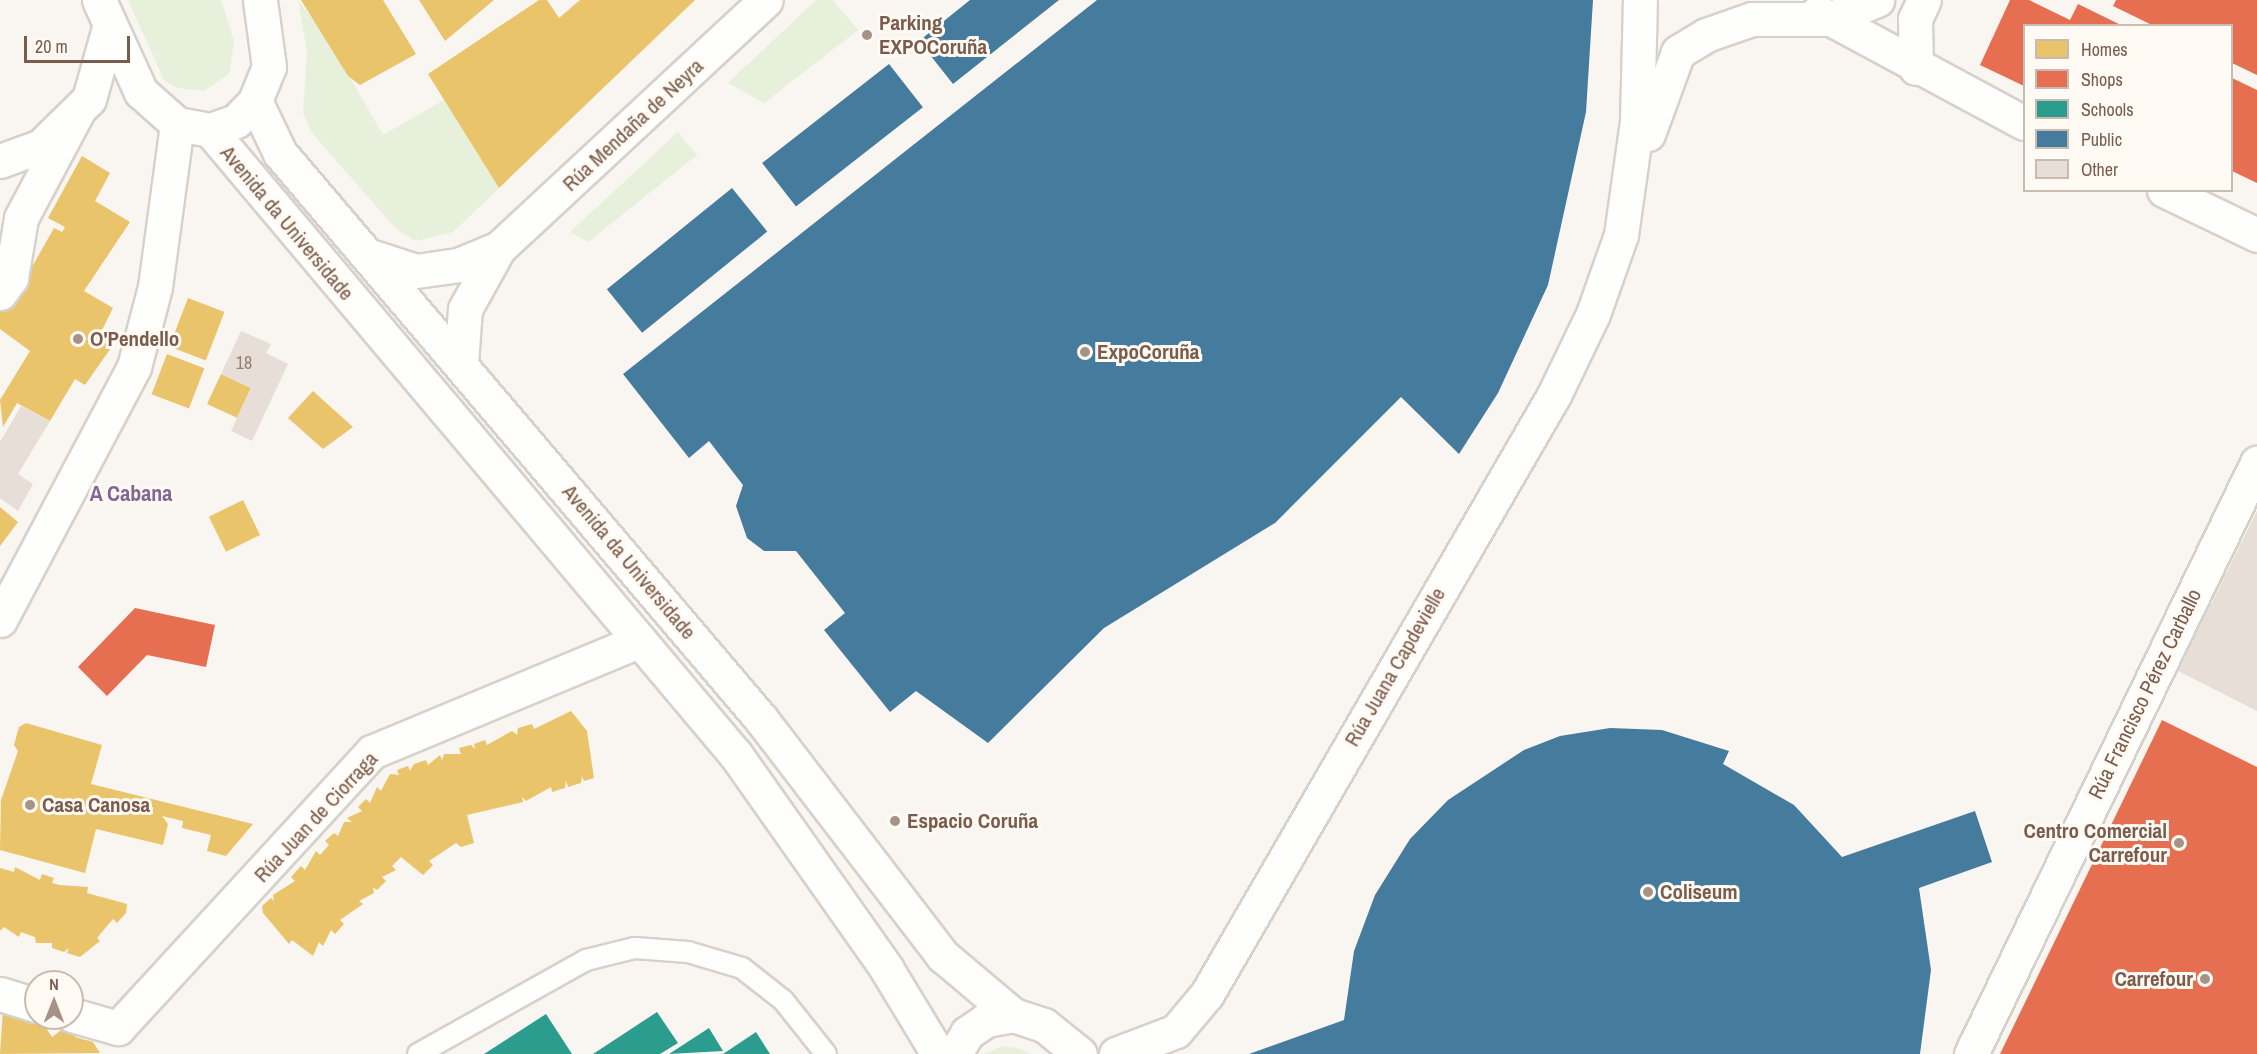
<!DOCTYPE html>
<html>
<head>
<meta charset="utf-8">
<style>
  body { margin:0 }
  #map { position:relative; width:2257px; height:1054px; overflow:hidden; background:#f9f5f0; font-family:"Archivo Narrow",sans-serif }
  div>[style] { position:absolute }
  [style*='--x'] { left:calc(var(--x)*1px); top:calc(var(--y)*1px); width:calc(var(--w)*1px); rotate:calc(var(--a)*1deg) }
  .green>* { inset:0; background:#e7f0db }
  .homes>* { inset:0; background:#e9c46a; transform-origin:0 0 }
  .shops>* { inset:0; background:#e76f51 }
  .schools>* { inset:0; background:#2a9d8f }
  .public>* { inset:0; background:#457b9d; transform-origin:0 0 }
  .building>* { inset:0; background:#e6ded7 }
  .roads { filter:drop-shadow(2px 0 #d7d1cb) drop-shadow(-2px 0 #d7d1cb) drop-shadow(0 2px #d7d1cb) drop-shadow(0 -2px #d7d1cb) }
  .service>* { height:20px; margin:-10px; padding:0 10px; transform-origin:10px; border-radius:10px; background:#fefefd }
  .minor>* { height:33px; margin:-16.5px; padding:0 16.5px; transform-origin:16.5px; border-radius:16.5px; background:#fefefd }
  .dots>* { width:16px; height:16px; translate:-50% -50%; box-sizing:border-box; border:3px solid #fffaf3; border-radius:50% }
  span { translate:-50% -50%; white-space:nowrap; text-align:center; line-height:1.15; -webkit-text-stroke:6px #fffaf3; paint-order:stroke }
  .number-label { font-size:18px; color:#977e72 }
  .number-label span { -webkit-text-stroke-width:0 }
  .poi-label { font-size:21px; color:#7a5c4d; font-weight:700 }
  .left { translate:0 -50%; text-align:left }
  .right { translate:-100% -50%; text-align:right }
  .street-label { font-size:21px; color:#7a5c4d }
  .neighbourhood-label { font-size:22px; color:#846695; font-weight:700 }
  .legend { position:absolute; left:2023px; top:24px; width:210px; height:168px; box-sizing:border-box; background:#fffaf3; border:2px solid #cabbb1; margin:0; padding:8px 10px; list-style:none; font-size:18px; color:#7a5c4d }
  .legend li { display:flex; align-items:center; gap:12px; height:30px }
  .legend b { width:30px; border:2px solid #cabbb1 }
  .north { position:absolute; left:24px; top:970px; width:60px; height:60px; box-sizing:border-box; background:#fffaf3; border:2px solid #cabbb1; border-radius:50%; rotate:0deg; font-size:16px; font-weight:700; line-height:24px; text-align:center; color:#7a5c4d }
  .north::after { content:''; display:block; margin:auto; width:21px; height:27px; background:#a69286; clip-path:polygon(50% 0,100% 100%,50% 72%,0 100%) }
  .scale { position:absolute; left:24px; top:36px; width:106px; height:27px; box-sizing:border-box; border:3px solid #7a5c4d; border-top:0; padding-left:8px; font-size:18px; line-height:21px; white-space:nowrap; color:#7a5c4d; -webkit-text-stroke:4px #fffaf3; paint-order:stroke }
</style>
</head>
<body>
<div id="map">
  <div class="green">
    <i style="clip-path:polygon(128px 0,221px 0,234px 41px,229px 74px,204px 91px,177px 88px,164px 80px)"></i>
    <i style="clip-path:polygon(298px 0,328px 39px,383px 135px,444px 100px,499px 188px,453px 232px,416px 241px,397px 230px,312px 133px,303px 113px,307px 51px)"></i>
    <i style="clip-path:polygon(816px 0,833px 0,858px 30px,764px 103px,728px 83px)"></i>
    <i style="clip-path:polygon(678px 132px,697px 155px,588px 242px,570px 232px)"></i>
    <i style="clip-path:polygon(1003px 1046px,1021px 1049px,1030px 1054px,985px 1054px)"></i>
  </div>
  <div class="homes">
    <i style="clip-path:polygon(301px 0,383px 0,416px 54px,360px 85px,348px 76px)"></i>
    <i style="clip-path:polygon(419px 0,494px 0,445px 41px)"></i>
    <i style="clip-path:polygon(539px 0,547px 0,559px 18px,580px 0,695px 0,499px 188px,428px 74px)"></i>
    <i style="clip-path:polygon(82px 156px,110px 173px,95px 201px,130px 222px,84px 291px,113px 308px,99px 336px,113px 345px,85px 385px,75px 379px,50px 421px,17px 403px,3px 427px,0 400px,30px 351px,0 329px,0 311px,24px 281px,54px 228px,62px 232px,65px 227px,48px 218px)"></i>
    <i style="left:188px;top:298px;width:39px;height:52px;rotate:21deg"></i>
    <i style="left:167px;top:354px;width:40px;height:43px;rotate:21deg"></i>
    <i style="left:221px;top:374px;width:33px;height:33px;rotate:25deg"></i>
    <i style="clip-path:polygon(313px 391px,353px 427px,323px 449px,288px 418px)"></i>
    <i style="left:243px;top:500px;width:39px;height:38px;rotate:64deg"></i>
    <i style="clip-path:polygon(0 507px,18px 522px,0 546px)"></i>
    <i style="clip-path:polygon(571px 711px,587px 731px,594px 778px,584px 781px,582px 776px,581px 783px,568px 787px,566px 781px,565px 788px,552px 792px,551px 787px,526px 801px,522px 797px,523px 802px,467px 815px,474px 843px,461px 847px,456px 843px,429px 861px,433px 865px,423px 875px,401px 857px,392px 866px,396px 870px,382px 877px,386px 881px,377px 890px,373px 887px,374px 893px,359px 901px,363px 904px,340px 920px,344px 924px,335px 934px,331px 930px,323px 946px,319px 942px,313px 956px,292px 940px,289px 944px,263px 913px,262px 906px,271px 898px,274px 901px,273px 895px,295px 881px,291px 877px,301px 866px,305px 870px,316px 851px,320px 855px,329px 845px,325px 841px,334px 833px,338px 836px,344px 822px,352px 822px,347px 818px,362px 811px,358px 807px,366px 799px,370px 803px,377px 787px,381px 791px,390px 774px,399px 775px,397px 770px,408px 766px,410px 771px,414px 764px,426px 760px,428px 765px,440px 755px,442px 760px,444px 754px,461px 754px,459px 748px,471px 745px,475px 749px,474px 744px,485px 740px,487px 745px,512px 731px,517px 735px,518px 728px,532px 724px,534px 729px)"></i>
    <i style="clip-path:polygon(26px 723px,102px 745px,91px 784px,253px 824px,226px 856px,207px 851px,211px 835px,182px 828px,183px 821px,162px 816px,168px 824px,163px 845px,96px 829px,85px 873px,0 850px,1px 800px,18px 751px,14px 745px,19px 727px)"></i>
    <i style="clip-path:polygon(15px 867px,40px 880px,42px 874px,54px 878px,52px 883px,60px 885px,88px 887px,87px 893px,127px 904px,126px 913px,117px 923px,113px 919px,97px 938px,100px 941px,80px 957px,67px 953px,69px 948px,64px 952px,52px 948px,52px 943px,36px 943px,35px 937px,21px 932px,19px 937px,4px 927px,0 931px,0 868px,14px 872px)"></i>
    <i style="clip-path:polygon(3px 1010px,16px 1013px,15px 1018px,33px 1017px,33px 1022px,44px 1025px,52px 1037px,64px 1028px,76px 1032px,75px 1037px,93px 1042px,100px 1053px,0 1054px)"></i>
  </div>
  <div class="shops">
    <i style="clip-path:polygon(2010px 0,2029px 0,2070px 20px,2078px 4px,2123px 26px,2024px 26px,2024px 86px,1980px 65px)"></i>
    <i style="clip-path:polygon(2116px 0,2257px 0,2257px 75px,2232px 63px,2232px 26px,2154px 26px,2113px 6px)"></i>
    <i style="clip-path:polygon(2232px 78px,2257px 90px,2257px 183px,2232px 171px)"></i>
    <i style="clip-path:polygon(135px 608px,215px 625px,206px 667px,147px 655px,107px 696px,78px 667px)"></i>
    <i style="clip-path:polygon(2162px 720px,2257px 767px,2257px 1054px,2000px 1054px)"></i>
  </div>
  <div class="schools">
    <i style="clip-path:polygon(657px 1012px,678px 1043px,660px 1054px,593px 1054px)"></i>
    <i style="clip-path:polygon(546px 1014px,572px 1054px,484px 1054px)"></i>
    <i style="clip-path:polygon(709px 1028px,723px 1051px,669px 1054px)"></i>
    <i style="clip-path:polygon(756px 1032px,770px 1054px,723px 1054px)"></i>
  </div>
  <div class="public">
    <i style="clip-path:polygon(970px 0,1059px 0,953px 84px,919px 41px)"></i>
    <i style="clip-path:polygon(1097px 0,1593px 0,1586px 112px,1548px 285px,1498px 393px,1459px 454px,1401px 397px,1275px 523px,1104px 628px,988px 743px,916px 691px,890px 712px,824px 630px,845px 613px,796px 551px,764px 551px,747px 538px,736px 506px,743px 485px,709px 441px,689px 458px,623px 374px)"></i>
    <i style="left:889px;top:64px;width:55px;height:161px;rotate:52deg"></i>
    <i style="left:732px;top:188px;width:56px;height:161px;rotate:51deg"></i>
    <i style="clip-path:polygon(1610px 728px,1662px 730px,1729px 751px,1723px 764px,1794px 805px,1842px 857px,1975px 811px,1992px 862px,1919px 888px,1931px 970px,1920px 1054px,1249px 1054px,1344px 1020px,1354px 951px,1375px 895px,1410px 839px,1448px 800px,1524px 750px,1560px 736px)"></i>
  </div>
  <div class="building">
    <i style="clip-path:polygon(241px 331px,271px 344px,266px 353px,288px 364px,252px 441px,231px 431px,251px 388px,221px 374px)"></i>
    <i style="clip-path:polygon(21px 406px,50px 421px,18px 474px,33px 484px,18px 511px,0 498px,0 442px)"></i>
    <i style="clip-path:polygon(2257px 511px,2257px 711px,2178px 671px)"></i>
  </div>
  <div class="roads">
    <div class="service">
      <i style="--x:418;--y:1054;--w:193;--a:-29.2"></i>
      <i style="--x:586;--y:960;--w:50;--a:-13.8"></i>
      <i style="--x:635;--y:948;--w:53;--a:4.3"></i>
      <i style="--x:688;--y:952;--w:56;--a:16.5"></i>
      <i style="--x:742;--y:968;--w:52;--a:38"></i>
      <i style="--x:783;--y:1000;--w:69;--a:51.5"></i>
    </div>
    <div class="minor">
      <i style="--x:99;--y:0;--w:101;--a:65.5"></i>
      <i style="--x:141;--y:92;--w:48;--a:41.6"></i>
      <i style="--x:177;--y:124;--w:34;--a:10"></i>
      <i style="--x:210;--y:130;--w:28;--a:-19"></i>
      <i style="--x:236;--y:121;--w:28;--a:-46"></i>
      <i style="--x:255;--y:101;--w:37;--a:-68"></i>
      <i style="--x:269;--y:67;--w:68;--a:-97.7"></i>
      <i style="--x:1818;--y:12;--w:234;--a:28.3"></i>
      <i style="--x:1916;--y:68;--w:49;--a:-91.2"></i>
      <i style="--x:1915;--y:19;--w:21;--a:-65"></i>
      <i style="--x:255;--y:101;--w:58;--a:64.3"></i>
      <i style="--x:280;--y:153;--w:743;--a:49.64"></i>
      <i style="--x:761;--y:719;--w:299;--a:52.5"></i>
      <i style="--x:943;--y:956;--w:92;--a:40.1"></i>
      <i style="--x:210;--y:130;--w:817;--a:49.92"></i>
      <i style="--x:736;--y:755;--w:261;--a:54.8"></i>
      <i style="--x:886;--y:968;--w:100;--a:58.8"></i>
      <i style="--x:1648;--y:134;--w:87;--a:-69.9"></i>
      <i style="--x:1678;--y:52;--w:33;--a:-31"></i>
      <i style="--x:1706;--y:35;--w:49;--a:-19.2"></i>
      <i style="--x:1752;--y:19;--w:77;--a:0"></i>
      <i style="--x:1829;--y:19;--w:52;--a:-21.6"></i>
      <i style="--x:0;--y:161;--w:44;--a:-20.1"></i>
      <i style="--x:41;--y:146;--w:67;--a:-44.4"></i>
      <i style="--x:89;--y:99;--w:74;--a:-74.3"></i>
      <i style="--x:2164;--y:190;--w:103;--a:25.8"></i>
      <i style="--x:370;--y:256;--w:48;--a:18.1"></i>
      <i style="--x:416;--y:271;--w:42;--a:-8.1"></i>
      <i style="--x:458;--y:265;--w:44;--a:-22.5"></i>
      <i style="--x:0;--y:293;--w:19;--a:-54"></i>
      <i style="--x:11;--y:278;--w:61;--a:-80.5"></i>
      <i style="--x:21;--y:218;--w:121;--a:-62"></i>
      <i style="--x:461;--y:363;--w:54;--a:-85.8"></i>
      <i style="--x:465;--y:309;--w:70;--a:-60.9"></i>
      <i style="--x:499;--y:248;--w:364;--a:-42.9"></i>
      <i style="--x:0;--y:620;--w:286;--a:-62.1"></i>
      <i style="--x:134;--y:367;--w:83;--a:-75.3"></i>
      <i style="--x:155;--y:287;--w:164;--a:-82.3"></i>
      <i style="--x:0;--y:994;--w:38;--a:17"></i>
      <i style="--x:72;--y:1015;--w:48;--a:15.8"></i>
      <i style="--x:118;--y:1028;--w:375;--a:-47.4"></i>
      <i style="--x:372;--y:752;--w:289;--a:-22.6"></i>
      <i style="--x:955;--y:1054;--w:24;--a:-60"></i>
      <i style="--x:967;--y:1033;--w:23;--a:-34"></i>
      <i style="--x:986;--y:1020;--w:27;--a:-10"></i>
      <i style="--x:1013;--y:1015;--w:33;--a:18"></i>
      <i style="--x:1044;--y:1025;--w:46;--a:38.9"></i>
      <i style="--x:1116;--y:1054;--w:64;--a:-21"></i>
      <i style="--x:1176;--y:1031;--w:48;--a:-50"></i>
      <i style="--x:1207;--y:994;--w:692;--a:-59.92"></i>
      <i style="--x:1554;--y:395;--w:90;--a:-64.3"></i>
      <i style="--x:1593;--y:314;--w:84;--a:-70.5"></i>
      <i style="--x:1621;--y:235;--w:115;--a:-82"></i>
      <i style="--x:1637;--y:121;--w:121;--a:-88.6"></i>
      <i style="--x:1971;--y:1054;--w:657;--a:-64.18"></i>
    </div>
  </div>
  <div class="dots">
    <i style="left:867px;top:35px;background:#a69286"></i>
    <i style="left:78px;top:339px;background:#a69286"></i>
    <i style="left:1085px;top:352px;background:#a69286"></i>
    <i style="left:30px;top:805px;background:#a69286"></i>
    <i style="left:895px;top:821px;background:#a69286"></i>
    <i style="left:2179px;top:843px;background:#a69286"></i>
    <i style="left:1648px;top:892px;background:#a69286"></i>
    <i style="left:2205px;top:979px;background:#a69286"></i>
  </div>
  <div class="number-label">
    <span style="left:244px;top:363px">18</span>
  </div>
  <div class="poi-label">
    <span class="left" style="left:879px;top:35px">Parking<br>EXPOCoruña</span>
    <span class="left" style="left:90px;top:339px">O'Pendello</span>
    <span class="left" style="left:1097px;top:352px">ExpoCoruña</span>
    <span class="left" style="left:42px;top:805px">Casa Canosa</span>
    <span class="left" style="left:907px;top:821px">Espacio Coruña</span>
    <span class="right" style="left:2167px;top:843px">Centro Comercial<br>Carrefour</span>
    <span class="left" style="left:1660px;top:892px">Coliseum</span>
    <span class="right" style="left:2193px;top:979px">Carrefour</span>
  </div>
  <div class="street-label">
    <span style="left:633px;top:125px;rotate:-43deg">Rúa Mendaña de Neyra</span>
    <span style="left:287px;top:223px;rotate:50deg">Avenida da Universidade</span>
    <span style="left:629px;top:562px;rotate:50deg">Avenida da Universidade</span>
    <span style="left:1395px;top:667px;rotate:-60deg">Rúa Juana Capdevielle</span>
    <span style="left:2145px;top:694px;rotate:-64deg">Rúa Francisco Pérez Carballo</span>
    <span style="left:316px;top:817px;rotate:-47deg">Rúa Juan de Ciorraga</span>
  </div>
  <div class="neighbourhood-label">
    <span style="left:131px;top:494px">A Cabana</span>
  </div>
  <ul class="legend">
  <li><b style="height:16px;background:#e9c46a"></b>Homes</li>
  <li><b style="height:16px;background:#e76f51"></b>Shops</li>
  <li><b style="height:16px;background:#2a9d8f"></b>Schools</li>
  <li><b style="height:16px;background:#457b9d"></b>Public</li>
  <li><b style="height:16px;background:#e6ded7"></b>Other</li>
  </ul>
  <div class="north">N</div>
  <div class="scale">20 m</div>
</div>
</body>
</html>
